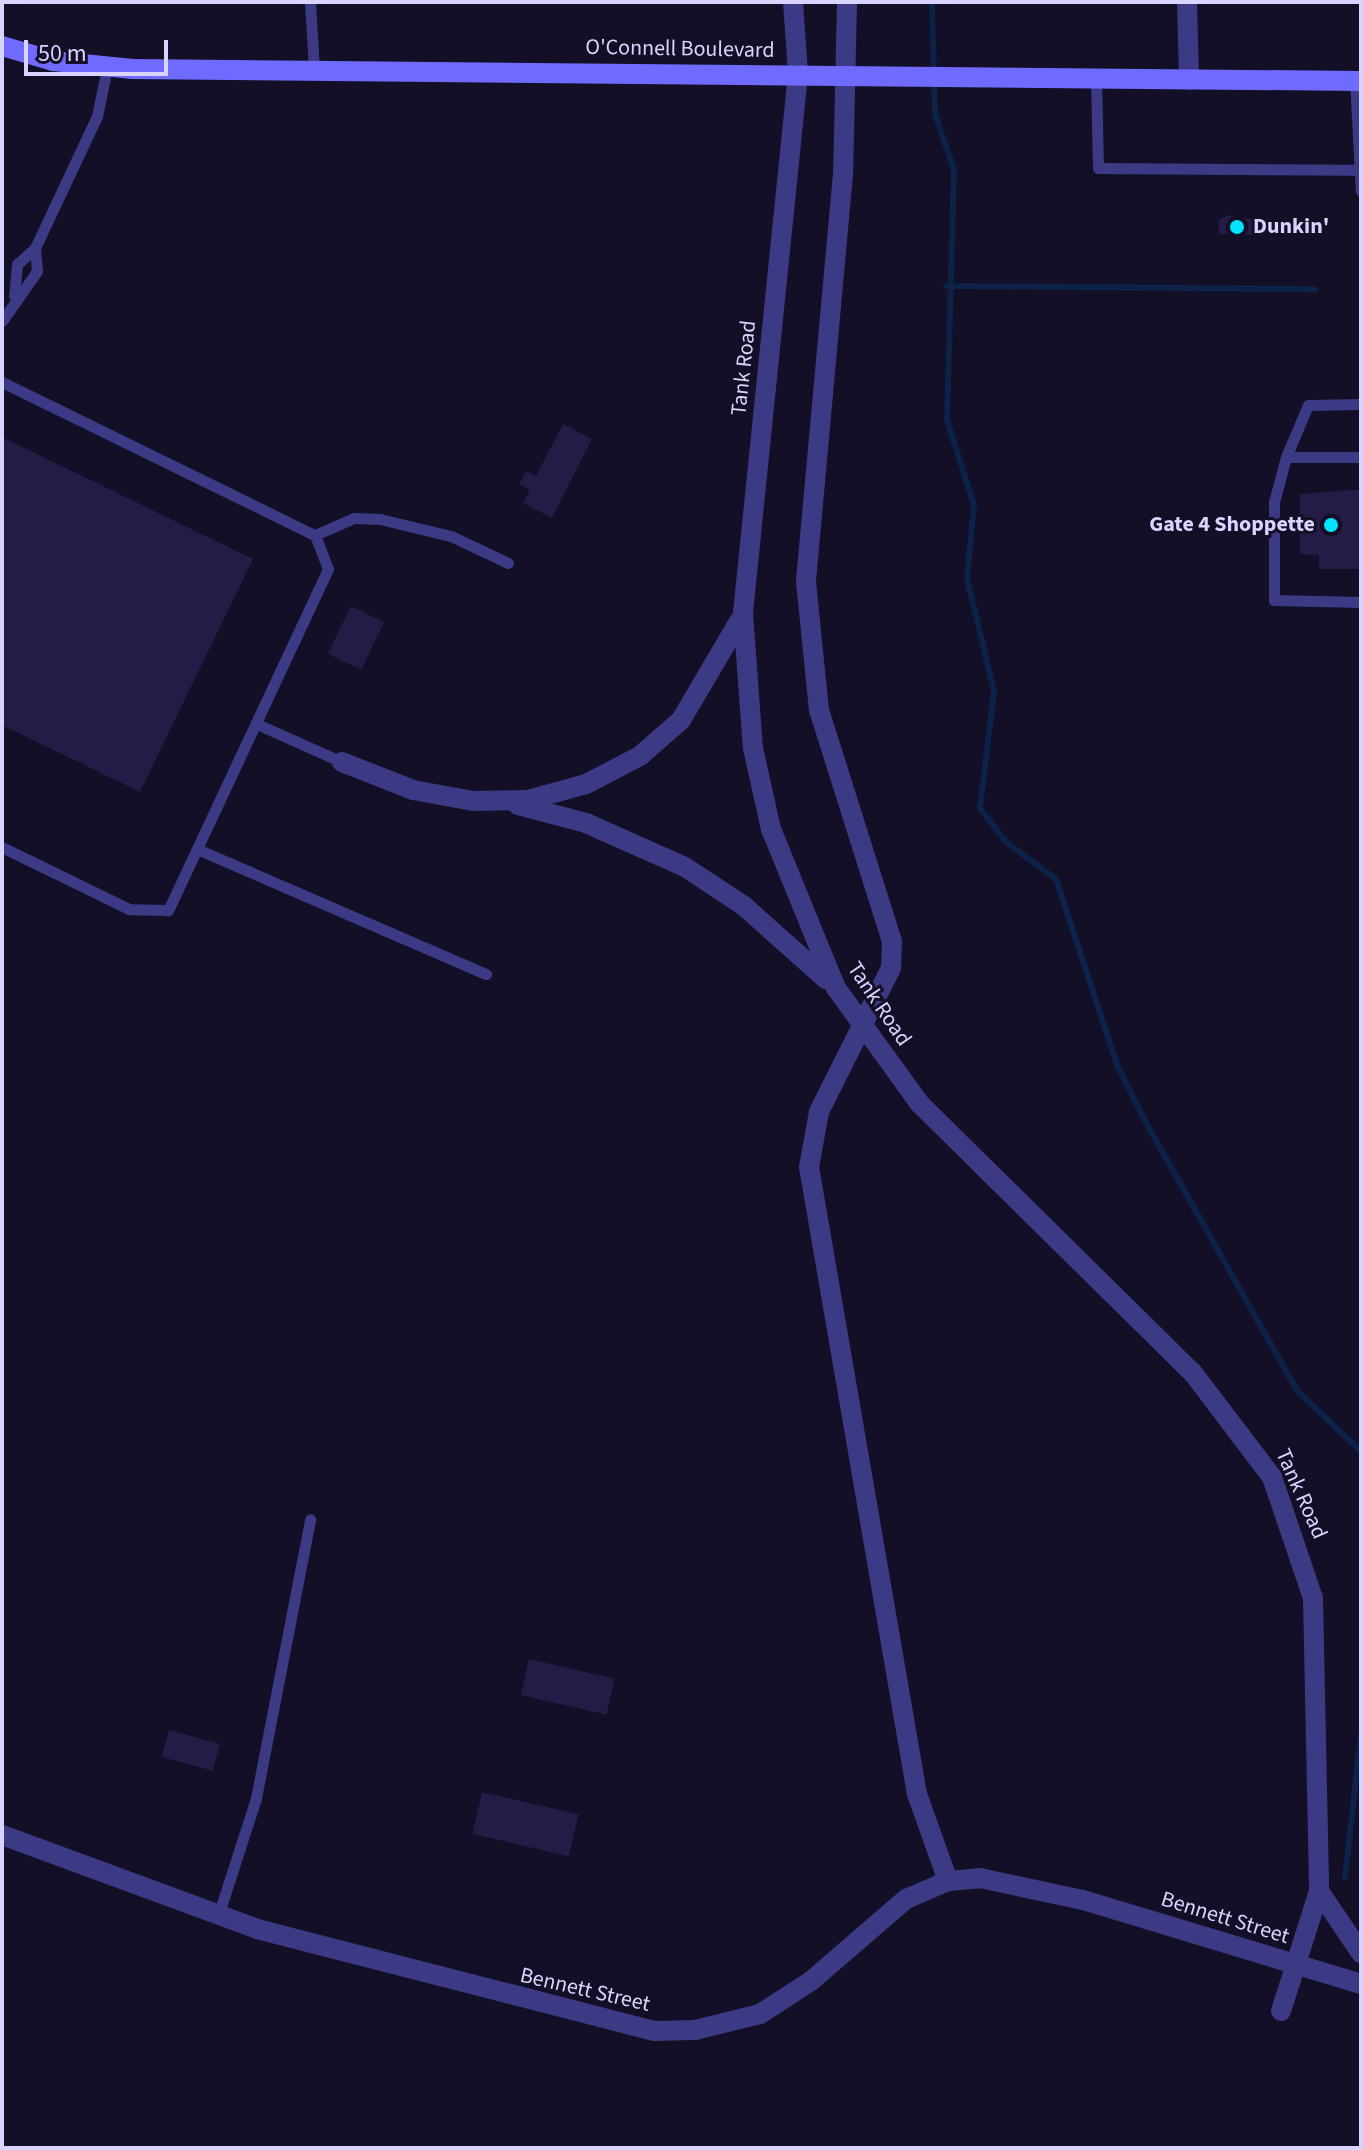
<!DOCTYPE html>
<html>
<head>
<meta charset="utf-8">
<style>
  body { margin:0 }
  #map { position:relative; width:1363px; height:2150px; overflow:hidden; background:#130f26; font-family:"Source Sans 3",sans-serif }
  div>[style] { position:absolute }
  [style*='--x'] { left:calc(var(--x)*1px); top:calc(var(--y)*1px); width:calc(var(--w)*1px); rotate:calc(var(--a)*1deg) }
  .stream>* { height:6px; margin:-3px; padding:0 3px; transform-origin:3px; border-radius:3px; background:#0c2248 }
  .building>* { inset:0; background:#241b47; transform-origin:0 0 }
  .lane>* { height:11px; margin:-5.5px; padding:0 5.5px; transform-origin:5.5px; border-radius:5.5px; background:#3d3a85 }
  .street>* { height:20px; margin:-10px; padding:0 10px; transform-origin:10px; border-radius:10px; background:#3d3a85 }
  .secondary>* { height:20px; margin:-10px; padding:0 10px; transform-origin:10px; border-radius:10px; background:#6f6bff }
  .dots>* { width:22px; height:22px; translate:-50% -50%; box-sizing:border-box; border:4px solid #130f26; border-radius:50% }
  span { translate:-50% -50%; white-space:nowrap; text-align:center; line-height:1.15; -webkit-text-stroke:6px #130f26; paint-order:stroke }
  .street-label { font-size:22px; color:#d9d4ff }
  .poi-label { font-size:22px; color:#d9d4ff; font-weight:700 }
  .left { translate:0 -50%; text-align:left }
  .right { translate:-100% -50%; text-align:right }
  .frame { position:absolute; inset:0; border:4px solid #d9d4ff; pointer-events:none }
  .scale { position:absolute; left:24px; top:40px; width:144px; height:36px; box-sizing:border-box; border:4px solid #d9d4ff; border-top:0; padding-left:10px; font-size:24px; line-height:28px; white-space:nowrap; color:#d9d4ff; -webkit-text-stroke:6px #130f26; paint-order:stroke }
</style>
</head>
<body>
<div id="map">
  <div class="stream">
    <i style="--x:932;--y:2;--w:112;--a:88.5"></i>
    <i style="--x:935;--y:114;--w:59;--a:71.3"></i>
    <i style="--x:954;--y:170;--w:250;--a:91.6"></i>
    <i style="--x:947;--y:420;--w:89;--a:72.4"></i>
    <i style="--x:974;--y:505;--w:73;--a:95.5"></i>
    <i style="--x:967;--y:578;--w:116;--a:76.6"></i>
    <i style="--x:994;--y:691;--w:118;--a:96.8"></i>
    <i style="--x:980;--y:808;--w:43;--a:52.6"></i>
    <i style="--x:1006;--y:842;--w:62;--a:36.5"></i>
    <i style="--x:1056;--y:879;--w:196;--a:71.8"></i>
    <i style="--x:1117;--y:1065;--w:60;--a:63.4"></i>
    <i style="--x:1144;--y:1119;--w:312;--a:60.6"></i>
    <i style="--x:1297;--y:1391;--w:88;--a:43.2"></i>
    <i style="--x:946;--y:286;--w:369;--a:0.5"></i>
    <i style="--x:1345;--y:1877;--w:143;--a:-83.6"></i>
  </div>
  <div class="building">
    <i style="clip-path:polygon(1228px 215px,1256px 220px,1255px 235px,1219px 234px,1219px 220px)"></i>
    <i style="clip-path:polygon(563px 424px,592px 439px,552px 518px,523px 503px,530px 490px,519px 484px,526px 471px,536px 476px)"></i>
    <i style="clip-path:polygon(2px 437px,253px 559px,140px 792px,2px 725px)"></i>
    <i style="clip-path:polygon(1350px 490px,1361px 490px,1361px 569px,1319px 569px,1319px 555px,1300px 554px,1300px 494px)"></i>
    <i style="left:351px;top:606px;width:37px;height:53px;rotate:26deg"></i>
    <i style="left:529px;top:1659px;width:88px;height:37px;rotate:13deg"></i>
    <i style="left:169px;top:1730px;width:53px;height:28px;rotate:15deg"></i>
    <i style="left:482px;top:1792px;width:99px;height:43px;rotate:13deg"></i>
  </div>
  <div class="lane">
    <i style="--x:310;--y:2;--w:67;--a:86.6"></i>
    <i style="--x:1096;--y:79;--w:89;--a:88.7"></i>
    <i style="--x:1098;--y:168;--w:260;--a:0.4"></i>
    <i style="--x:1355;--y:81;--w:110;--a:86.9"></i>
    <i style="--x:35;--y:248;--w:146;--a:-64.8"></i>
    <i style="--x:97;--y:116;--w:49;--a:-78.2"></i>
    <i style="--x:2;--y:321;--w:61;--a:-55"></i>
    <i style="--x:37;--y:271;--w:23;--a:-95"></i>
    <i style="--x:35;--y:248;--w:24;--a:138"></i>
    <i style="--x:17;--y:264;--w:32;--a:95"></i>
    <i style="--x:2;--y:382;--w:348;--a:26.1"></i>
    <i style="--x:315;--y:535;--w:36;--a:69"></i>
    <i style="--x:328;--y:569;--w:377;--a:115.1"></i>
    <i style="--x:168;--y:910;--w:39;--a:-179"></i>
    <i style="--x:129;--y:909;--w:141;--a:-154"></i>
    <i style="--x:1286;--y:457;--w:56;--a:-67.1"></i>
    <i style="--x:1308;--y:405;--w:53;--a:-1.1"></i>
    <i style="--x:1361;--y:457;--w:75;--a:180"></i>
    <i style="--x:1286;--y:457;--w:47;--a:104.9"></i>
    <i style="--x:1274;--y:502;--w:98;--a:90"></i>
    <i style="--x:1274;--y:600;--w:87;--a:1.3"></i>
    <i style="--x:315;--y:535;--w:43;--a:-23.6"></i>
    <i style="--x:354;--y:518;--w:26;--a:2"></i>
    <i style="--x:380;--y:519;--w:73;--a:13.5"></i>
    <i style="--x:451;--y:536;--w:63;--a:25.3"></i>
    <i style="--x:257;--y:724;--w:93;--a:24.1"></i>
    <i style="--x:197;--y:849;--w:315;--a:23.4"></i>
    <i style="--x:218;--y:1916;--w:124;--a:-72.1"></i>
    <i style="--x:256;--y:1798;--w:284;--a:-79"></i>
  </div>
  <div class="street">
    <i style="--x:793;--y:2;--w:72;--a:86"></i>
    <i style="--x:798;--y:74;--w:542;--a:95.83"></i>
    <i style="--x:743;--y:613;--w:135;--a:85.8"></i>
    <i style="--x:753;--y:748;--w:83;--a:77.5"></i>
    <i style="--x:771;--y:829;--w:172;--a:67.8"></i>
    <i style="--x:836;--y:988;--w:143;--a:54.1"></i>
    <i style="--x:920;--y:1104;--w:383;--a:44.6"></i>
    <i style="--x:1193;--y:1373;--w:131;--a:52.8"></i>
    <i style="--x:1272;--y:1477;--w:128;--a:71.3"></i>
    <i style="--x:1313;--y:1598;--w:293;--a:88.8"></i>
    <i style="--x:1319;--y:1891;--w:75;--a:55.9"></i>
    <i style="--x:847;--y:2;--w:172;--a:91.3"></i>
    <i style="--x:843;--y:174;--w:410;--a:95.2"></i>
    <i style="--x:806;--y:582;--w:129;--a:84.2"></i>
    <i style="--x:819;--y:710;--w:242;--a:72.5"></i>
    <i style="--x:892;--y:941;--w:27;--a:92"></i>
    <i style="--x:891;--y:968;--w:161;--a:116.6"></i>
    <i style="--x:819;--y:1112;--w:56;--a:100.3"></i>
    <i style="--x:809;--y:1167;--w:636;--a:80.23"></i>
    <i style="--x:917;--y:1794;--w:92;--a:70.4"></i>
    <i style="--x:1187;--y:2;--w:78;--a:88.5"></i>
    <i style="--x:342;--y:762;--w:76;--a:21.5"></i>
    <i style="--x:413;--y:790;--w:61;--a:10.4"></i>
    <i style="--x:473;--y:801;--w:55;--a:-1"></i>
    <i style="--x:528;--y:800;--w:60;--a:-15.4"></i>
    <i style="--x:586;--y:784;--w:61;--a:-27.4"></i>
    <i style="--x:640;--y:756;--w:55;--a:-41.3"></i>
    <i style="--x:681;--y:720;--w:116;--a:-59.5"></i>
    <i style="--x:518;--y:805;--w:70;--a:14.8"></i>
    <i style="--x:586;--y:823;--w:108;--a:24"></i>
    <i style="--x:685;--y:867;--w:71;--a:33.5"></i>
    <i style="--x:744;--y:906;--w:110;--a:41.7"></i>
    <i style="--x:2;--y:1835;--w:272;--a:20.2"></i>
    <i style="--x:257;--y:1929;--w:410;--a:14.4"></i>
    <i style="--x:654;--y:2031;--w:41;--a:-1.4"></i>
    <i style="--x:695;--y:2030;--w:67;--a:-13.8"></i>
    <i style="--x:760;--y:2014;--w:61;--a:-32.9"></i>
    <i style="--x:811;--y:1981;--w:125;--a:-40.8"></i>
    <i style="--x:906;--y:1899;--w:46;--a:-23.2"></i>
    <i style="--x:948;--y:1881;--w:32;--a:-5"></i>
    <i style="--x:980;--y:1878;--w:105;--a:12.1"></i>
    <i style="--x:1083;--y:1900;--w:290;--a:16.8"></i>
    <i style="--x:1281;--y:2011;--w:126;--a:-72.4"></i>
  </div>
  <div class="secondary">
    <i style="--x:2;--y:46;--w:53;--a:16.4"></i>
    <i style="--x:53;--y:61;--w:80;--a:5.7"></i>
    <i style="--x:133;--y:69;--w:1228;--a:0.56"></i>
  </div>
  <div class="dots">
    <i style="left:1237px;top:227px;background:#00e5ff"></i>
    <i style="left:1331px;top:525px;background:#00e5ff"></i>
  </div>
  <div class="street-label">
    <span style="left:680px;top:49px;rotate:1deg">O'Connell Boulevard</span>
    <span style="left:744px;top:368px;rotate:-84deg">Tank Road</span>
    <span style="left:879px;top:1004px;rotate:56deg">Tank Road</span>
    <span style="left:1301px;top:1494px;rotate:66deg">Tank Road</span>
    <span style="left:1225px;top:1918px;rotate:17deg">Bennett Street</span>
    <span style="left:585px;top:1990px;rotate:13deg">Bennett Street</span>
  </div>
  <div class="poi-label">
    <span class="left" style="left:1253px;top:227px">Dunkin'</span>
    <span class="right" style="left:1315px;top:525px">Gate 4 Shoppette</span>
  </div>
  <div class="frame"></div>
  <div class="scale">50 m</div>
</div>
</body>
</html>
